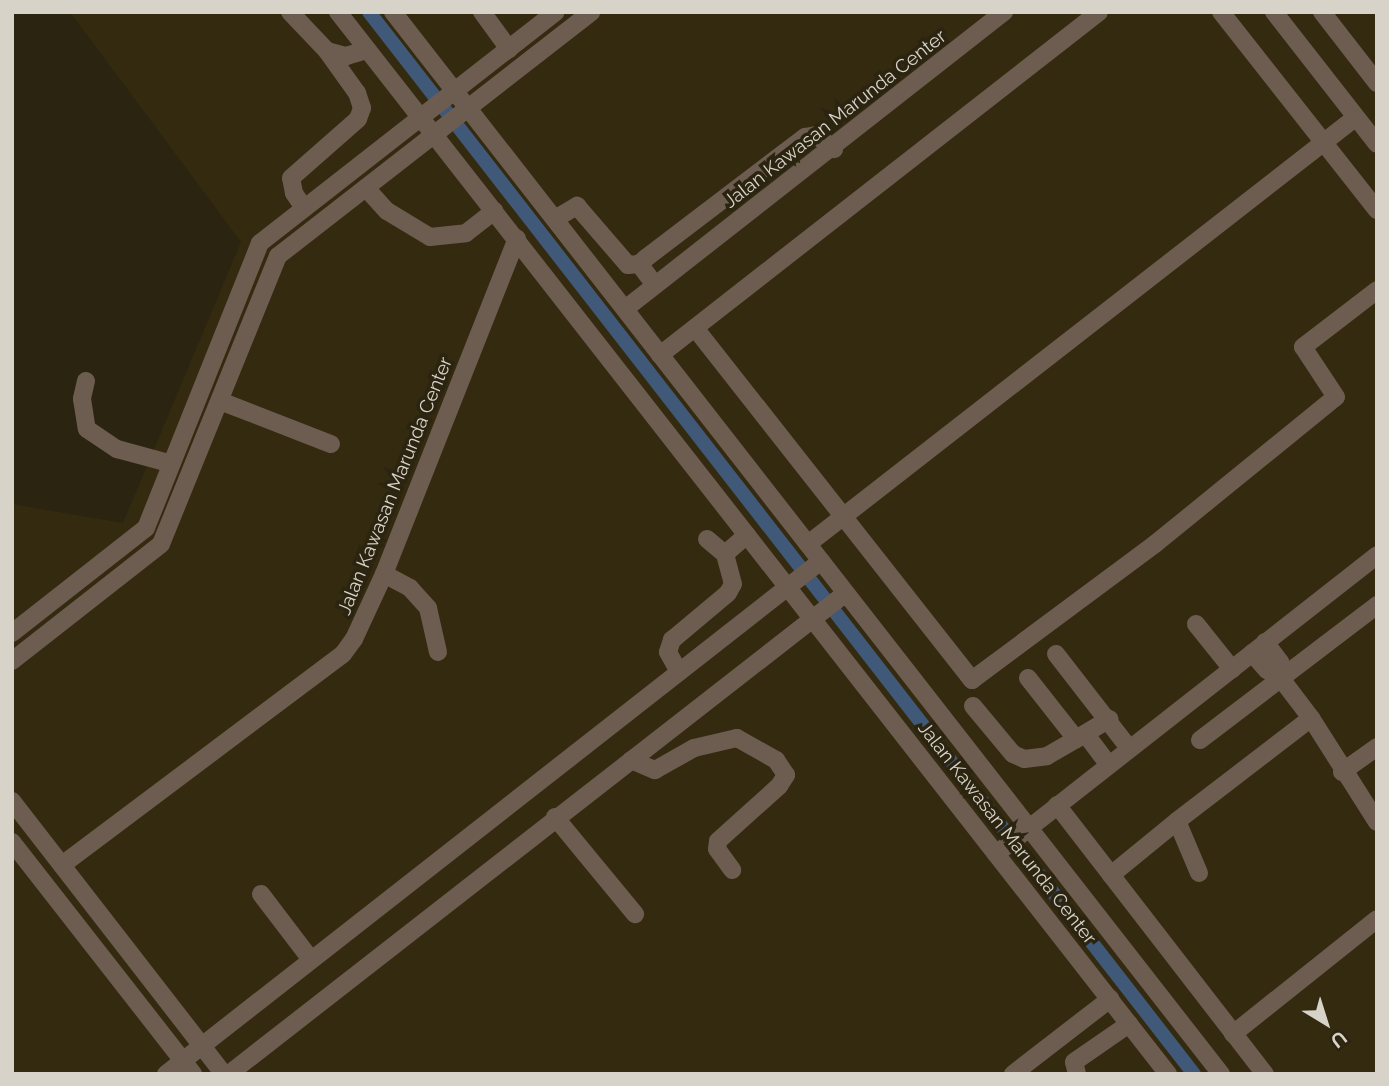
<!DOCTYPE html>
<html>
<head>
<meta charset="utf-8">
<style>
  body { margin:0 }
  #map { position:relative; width:1389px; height:1086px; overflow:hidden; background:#2b2411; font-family:Raleway,sans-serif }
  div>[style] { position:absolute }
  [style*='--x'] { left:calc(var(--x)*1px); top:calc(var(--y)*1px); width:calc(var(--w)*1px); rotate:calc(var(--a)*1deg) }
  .built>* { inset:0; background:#342a10 }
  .canal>* { height:14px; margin:-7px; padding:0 7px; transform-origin:7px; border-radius:7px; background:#405979 }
  .minor>* { height:18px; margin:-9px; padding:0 9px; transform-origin:9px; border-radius:9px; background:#6d5d51 }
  span { translate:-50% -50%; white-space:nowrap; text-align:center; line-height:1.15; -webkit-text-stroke:7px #2b2411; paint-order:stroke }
  .street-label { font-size:19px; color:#d8d3c8 }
  .frame { position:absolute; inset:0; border:14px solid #d8d3c8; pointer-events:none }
  .north { position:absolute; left:1291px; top:988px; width:70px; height:70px; -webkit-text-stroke:5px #2b2411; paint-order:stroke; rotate:142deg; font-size:19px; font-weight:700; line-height:28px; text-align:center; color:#d8d3c8 }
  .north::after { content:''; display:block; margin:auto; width:24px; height:32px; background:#d8d3c8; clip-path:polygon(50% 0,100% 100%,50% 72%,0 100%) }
</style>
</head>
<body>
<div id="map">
  <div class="built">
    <i style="clip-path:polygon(70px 12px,1377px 12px,1377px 1074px,12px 1074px,12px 504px,123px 523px,241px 242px)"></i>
  </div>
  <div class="canal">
    <i style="--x:369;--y:12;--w:1345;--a:52.16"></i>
  </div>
  <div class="minor">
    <i style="--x:290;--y:12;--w:54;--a:46.5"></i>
    <i style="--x:327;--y:51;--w:20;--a:15"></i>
    <i style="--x:346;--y:56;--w:22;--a:-16"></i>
    <i style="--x:338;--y:12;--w:1348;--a:51.99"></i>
    <i style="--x:393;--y:12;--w:1347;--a:52.06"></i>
    <i style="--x:482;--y:12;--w:46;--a:53.9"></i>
    <i style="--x:1221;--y:12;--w:252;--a:51.8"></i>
    <i style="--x:1274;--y:12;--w:167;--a:52"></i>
    <i style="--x:1322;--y:12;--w:90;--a:52.2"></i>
    <i style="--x:366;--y:188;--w:31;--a:48"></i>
    <i style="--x:387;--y:211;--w:50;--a:31.2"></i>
    <i style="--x:430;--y:237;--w:36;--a:-6"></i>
    <i style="--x:466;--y:233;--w:36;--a:-38"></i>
    <i style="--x:304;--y:208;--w:18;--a:-124"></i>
    <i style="--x:294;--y:193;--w:15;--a:-101"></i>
    <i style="--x:291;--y:178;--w:89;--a:-41.4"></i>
    <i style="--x:358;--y:119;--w:12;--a:-70"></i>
    <i style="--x:362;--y:108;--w:16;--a:-108"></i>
    <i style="--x:357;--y:93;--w:52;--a:-125.5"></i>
    <i style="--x:555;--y:219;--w:26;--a:-31"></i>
    <i style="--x:577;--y:206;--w:78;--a:49.2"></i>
    <i style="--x:628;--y:265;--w:11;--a:-5"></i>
    <i style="--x:655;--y:285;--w:26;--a:-127"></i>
    <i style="--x:639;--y:264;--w:9;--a:-41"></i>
    <i style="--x:646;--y:258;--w:200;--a:-37.3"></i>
    <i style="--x:805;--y:137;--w:11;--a:-10"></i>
    <i style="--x:816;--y:135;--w:23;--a:38"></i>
    <i style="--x:625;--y:309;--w:482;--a:-38.1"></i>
    <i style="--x:695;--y:328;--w:448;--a:51.8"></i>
    <i style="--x:972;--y:680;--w:228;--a:-36.6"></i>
    <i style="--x:1155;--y:544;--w:233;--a:-39.1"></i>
    <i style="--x:1336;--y:397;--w:60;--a:-123.4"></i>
    <i style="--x:1303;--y:347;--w:93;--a:-37.6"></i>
    <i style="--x:660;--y:355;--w:557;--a:-38"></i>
    <i style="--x:86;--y:381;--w:18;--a:103"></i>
    <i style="--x:82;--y:399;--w:30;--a:81"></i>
    <i style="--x:87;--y:429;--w:36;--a:34"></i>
    <i style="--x:117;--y:449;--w:54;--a:15.1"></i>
    <i style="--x:220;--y:401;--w:119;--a:21.2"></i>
    <i style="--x:707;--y:539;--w:23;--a:40"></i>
    <i style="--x:808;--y:544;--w:693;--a:-37.91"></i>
    <i style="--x:384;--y:574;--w:30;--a:28"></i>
    <i style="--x:410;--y:588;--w:27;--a:48"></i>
    <i style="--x:428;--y:608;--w:45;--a:77.2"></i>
    <i style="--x:1196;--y:624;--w:58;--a:51.3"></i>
    <i style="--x:12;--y:633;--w:170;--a:-38.1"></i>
    <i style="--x:146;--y:528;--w:307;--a:-68.2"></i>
    <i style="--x:260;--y:243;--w:375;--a:-38"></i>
    <i style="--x:1265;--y:642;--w:25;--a:53"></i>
    <i style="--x:1280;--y:662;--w:14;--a:94"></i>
    <i style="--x:1252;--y:653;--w:23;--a:49"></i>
    <i style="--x:1267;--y:670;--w:13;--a:27"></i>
    <i style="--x:1279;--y:676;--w:53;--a:52.7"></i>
    <i style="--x:1311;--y:718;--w:123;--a:57.6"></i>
    <i style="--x:1056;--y:654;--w:119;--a:52.2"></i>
    <i style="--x:12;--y:661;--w:189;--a:-38.1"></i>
    <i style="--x:161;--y:544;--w:311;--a:-67.9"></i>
    <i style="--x:278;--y:256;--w:397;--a:-37.9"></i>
    <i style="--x:679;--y:672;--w:23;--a:-119"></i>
    <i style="--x:668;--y:652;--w:13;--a:-72"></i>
    <i style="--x:672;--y:640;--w:73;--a:-40"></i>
    <i style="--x:728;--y:593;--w:10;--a:-61"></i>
    <i style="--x:733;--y:584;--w:31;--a:-105"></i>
    <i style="--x:725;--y:554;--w:29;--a:-41"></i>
    <i style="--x:1028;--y:678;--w:78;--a:51.8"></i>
    <i style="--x:1076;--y:739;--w:39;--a:-31"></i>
    <i style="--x:973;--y:706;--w:62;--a:50.2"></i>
    <i style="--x:1013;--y:754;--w:12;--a:24"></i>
    <i style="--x:1024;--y:759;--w:23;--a:-7"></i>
    <i style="--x:1047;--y:756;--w:34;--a:-30"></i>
    <i style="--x:1087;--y:736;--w:35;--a:53"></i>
    <i style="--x:1200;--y:740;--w:223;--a:-37.3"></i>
    <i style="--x:631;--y:760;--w:26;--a:23"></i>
    <i style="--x:655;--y:770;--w:45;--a:-29.4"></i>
    <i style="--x:694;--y:748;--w:44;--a:-13.1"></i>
    <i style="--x:737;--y:738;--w:45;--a:29.4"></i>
    <i style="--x:776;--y:760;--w:18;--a:56"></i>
    <i style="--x:786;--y:775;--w:13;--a:122"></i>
    <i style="--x:779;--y:786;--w:82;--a:138"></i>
    <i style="--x:718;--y:841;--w:8;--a:97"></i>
    <i style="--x:717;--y:849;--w:26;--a:54"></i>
    <i style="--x:1342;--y:772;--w:43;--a:-35.5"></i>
    <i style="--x:12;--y:801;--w:346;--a:52.2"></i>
    <i style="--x:1057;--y:805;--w:340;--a:52.3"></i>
    <i style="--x:555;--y:817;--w:126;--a:50.5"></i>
    <i style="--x:12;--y:842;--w:294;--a:52"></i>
    <i style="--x:996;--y:854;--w:484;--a:-38.1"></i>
    <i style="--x:62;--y:865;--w:351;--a:-36.9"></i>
    <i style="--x:343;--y:654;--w:19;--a:-54"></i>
    <i style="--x:354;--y:639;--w:72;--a:-65.2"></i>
    <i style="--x:384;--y:574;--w:361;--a:-68.4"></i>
    <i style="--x:1199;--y:873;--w:56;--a:-112.9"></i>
    <i style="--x:1177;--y:821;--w:169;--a:-37.5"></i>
    <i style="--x:1111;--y:875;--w:85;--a:-39.3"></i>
    <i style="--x:261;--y:894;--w:79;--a:52.7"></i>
    <i style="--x:1233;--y:1034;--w:184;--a:-38.6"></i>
    <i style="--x:166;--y:1074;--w:832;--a:-38.07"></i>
    <i style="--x:229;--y:1074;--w:782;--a:-37.94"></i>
    <i style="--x:1013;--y:1074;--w:123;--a:-37.7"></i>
    <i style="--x:1077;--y:1074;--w:12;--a:-104"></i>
    <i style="--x:1074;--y:1062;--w:67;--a:-34.6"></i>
  </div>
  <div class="street-label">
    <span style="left:835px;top:119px;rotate:-38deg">Jalan Kawasan Marunda Center</span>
    <span style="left:395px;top:486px;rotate:-68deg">Jalan Kawasan Marunda Center</span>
    <span style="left:1007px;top:833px;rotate:52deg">Jalan Kawasan Marunda Center</span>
  </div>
  <div class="frame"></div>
  <div class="north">U</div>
</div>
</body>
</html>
